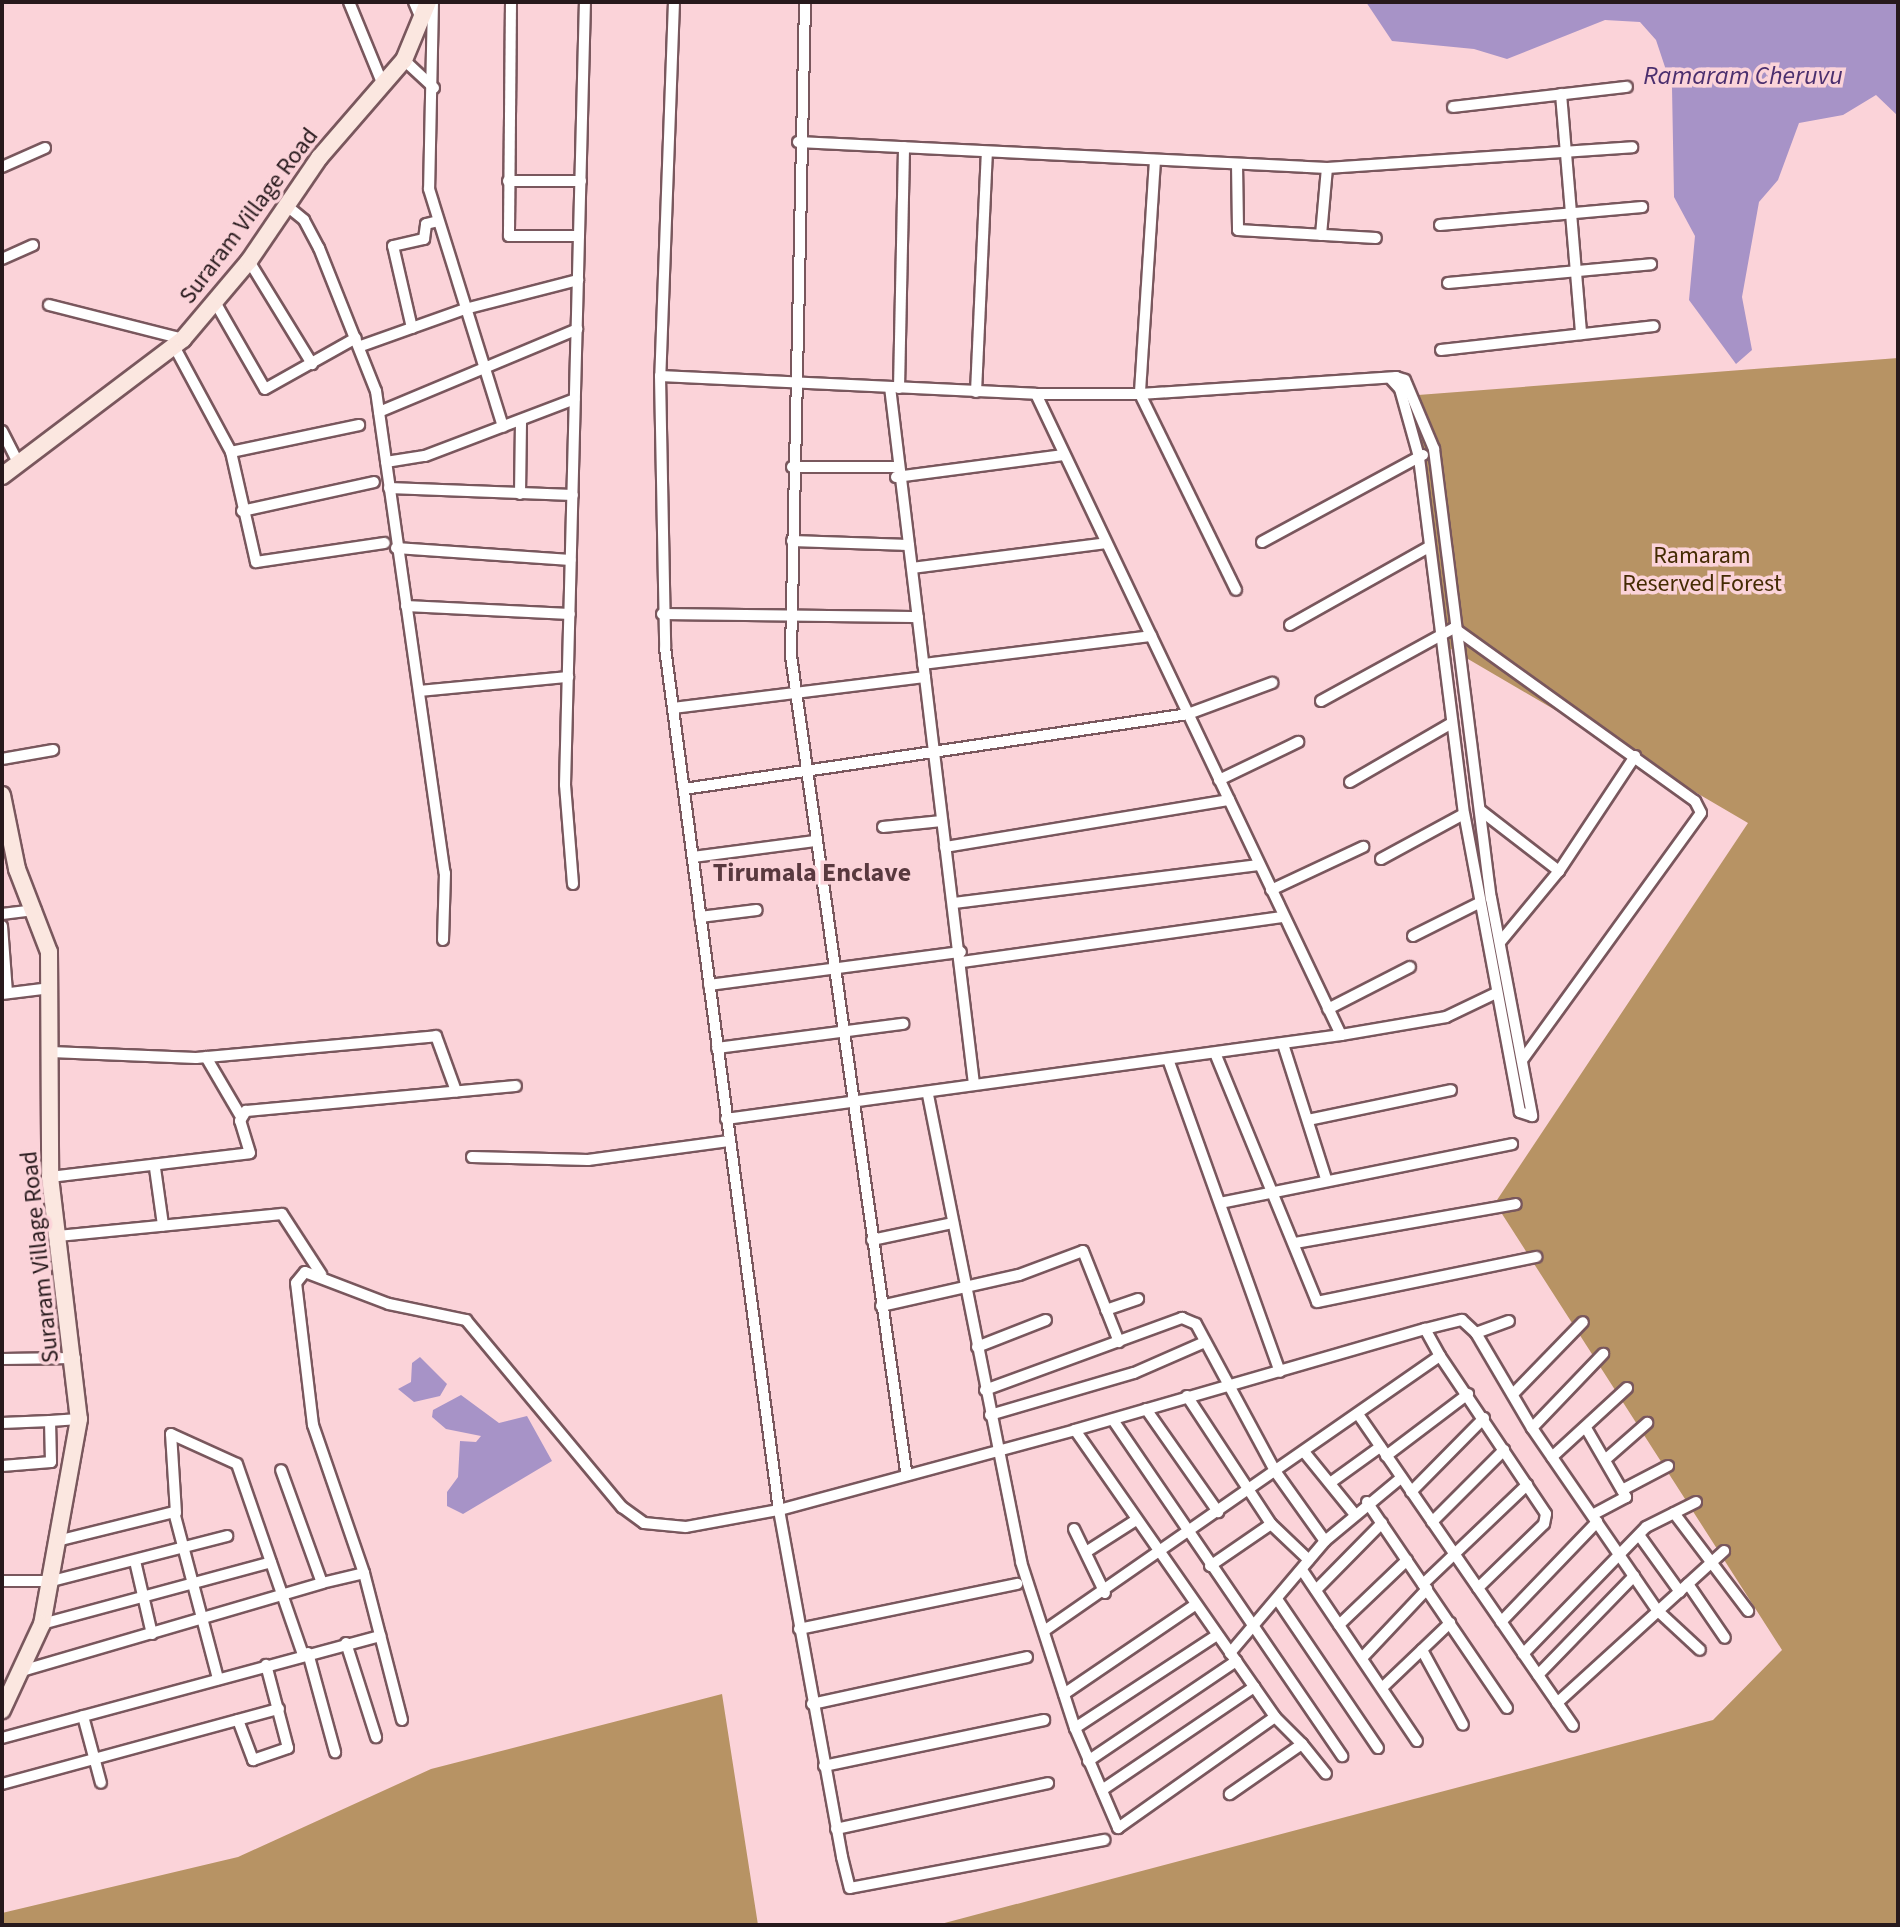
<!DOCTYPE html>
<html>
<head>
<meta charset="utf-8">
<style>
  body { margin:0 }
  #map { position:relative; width:1900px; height:1927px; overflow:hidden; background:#fbd3d9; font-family:"Source Sans 3",sans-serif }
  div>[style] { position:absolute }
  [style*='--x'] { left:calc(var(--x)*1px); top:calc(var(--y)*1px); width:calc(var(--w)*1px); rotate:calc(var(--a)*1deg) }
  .forest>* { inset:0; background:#b79364 }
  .water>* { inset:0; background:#a793c7 }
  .roads { filter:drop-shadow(2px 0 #79575d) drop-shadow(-2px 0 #79575d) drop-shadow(0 2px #79575d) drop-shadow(0 -2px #79575d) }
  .street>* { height:10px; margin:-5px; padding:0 5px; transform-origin:5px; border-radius:5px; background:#fff }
  .secondary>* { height:16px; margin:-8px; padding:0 8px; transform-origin:8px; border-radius:8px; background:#fbe7e0 }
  span { translate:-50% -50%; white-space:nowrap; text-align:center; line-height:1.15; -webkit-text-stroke:7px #fbd3d9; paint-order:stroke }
  .street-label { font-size:24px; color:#27191c }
  .park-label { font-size:24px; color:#442b03 }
  .water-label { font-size:26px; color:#4b2f6e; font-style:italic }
  .neighbourhood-label { font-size:26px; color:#59393f; font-weight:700 }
  .frame { position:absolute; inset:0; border:4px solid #27191c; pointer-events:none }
</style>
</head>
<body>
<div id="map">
  <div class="forest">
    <i style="clip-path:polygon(1898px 358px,1898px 1925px,937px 1925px,1713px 1720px,1782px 1650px,1495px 1203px,1748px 823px,1439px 642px,1418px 395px)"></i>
    <i style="clip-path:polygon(722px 1694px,758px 1925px,2px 1925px,2px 1913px,238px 1857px,431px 1769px)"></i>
  </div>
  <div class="water">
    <i style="clip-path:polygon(1366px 2px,1898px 2px,1898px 116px,1876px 95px,1843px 115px,1799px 123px,1778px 180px,1759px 202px,1742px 297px,1752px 350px,1736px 364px,1689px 300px,1695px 236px,1674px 197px,1672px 88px,1656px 40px,1640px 22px,1605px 20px,1507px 59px,1474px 49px,1392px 41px)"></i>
    <i style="clip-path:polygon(420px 1357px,447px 1384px,440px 1396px,414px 1402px,398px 1389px,411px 1382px,412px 1363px)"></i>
    <i style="clip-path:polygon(461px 1395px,499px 1423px,527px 1416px,552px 1461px,463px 1514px,447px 1506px,447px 1492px,458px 1477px,460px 1441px,476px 1442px,481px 1436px,446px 1429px,432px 1417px,433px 1410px)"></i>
  </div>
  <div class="roads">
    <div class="street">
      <i style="--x:349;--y:2;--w:90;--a:67.7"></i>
      <i style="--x:414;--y:2;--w:21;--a:67"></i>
      <i style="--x:433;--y:2;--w:187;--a:91.2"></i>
      <i style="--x:429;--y:189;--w:249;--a:72.7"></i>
      <i style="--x:511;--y:2;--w:234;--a:90.5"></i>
      <i style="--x:509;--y:236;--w:70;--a:0"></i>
      <i style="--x:674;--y:2;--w:374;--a:92.1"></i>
      <i style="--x:660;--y:376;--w:272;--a:88.9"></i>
      <i style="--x:665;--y:648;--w:870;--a:82.47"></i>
      <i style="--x:779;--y:1510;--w:353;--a:79.7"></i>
      <i style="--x:842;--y:1857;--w:32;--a:76"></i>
      <i style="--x:850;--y:1888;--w:259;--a:-10.7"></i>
      <i style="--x:805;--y:2;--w:654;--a:91.23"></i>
      <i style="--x:791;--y:656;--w:823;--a:81.97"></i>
      <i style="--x:404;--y:60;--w:41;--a:43"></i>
      <i style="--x:1561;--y:94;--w:241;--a:85.2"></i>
      <i style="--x:1453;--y:107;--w:175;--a:-6.6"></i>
      <i style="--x:798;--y:142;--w:530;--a:2.81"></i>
      <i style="--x:1327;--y:168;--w:306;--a:-3.9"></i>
      <i style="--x:1155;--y:160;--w:234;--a:93.7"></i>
      <i style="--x:1140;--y:394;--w:218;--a:63.9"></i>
      <i style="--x:1237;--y:164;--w:66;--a:89.1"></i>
      <i style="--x:1238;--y:230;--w:138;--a:3.3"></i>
      <i style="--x:2;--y:167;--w:47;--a:-23.8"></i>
      <i style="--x:508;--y:181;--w:73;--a:0"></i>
      <i style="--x:287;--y:206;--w:22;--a:39"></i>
      <i style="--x:304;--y:220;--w:32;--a:62"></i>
      <i style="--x:319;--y:248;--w:154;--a:68.3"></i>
      <i style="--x:376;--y:391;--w:487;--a:81.9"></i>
      <i style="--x:445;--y:873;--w:67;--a:91.7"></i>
      <i style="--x:1440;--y:225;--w:203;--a:-5.1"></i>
      <i style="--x:1321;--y:235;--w:67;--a:-84.9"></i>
      <i style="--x:2;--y:259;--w:34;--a:-24"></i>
      <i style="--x:249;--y:261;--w:121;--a:58.5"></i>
      <i style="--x:1448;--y:283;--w:204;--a:-5.3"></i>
      <i style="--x:215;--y:302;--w:100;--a:60.1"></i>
      <i style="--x:265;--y:389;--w:104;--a:-29.3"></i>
      <i style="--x:49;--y:305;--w:138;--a:14.2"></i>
      <i style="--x:412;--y:328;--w:84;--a:-103"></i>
      <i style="--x:393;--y:246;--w:32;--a:-13"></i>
      <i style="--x:424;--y:239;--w:15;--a:-82"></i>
      <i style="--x:426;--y:224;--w:9;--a:-13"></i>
      <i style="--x:174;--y:346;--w:120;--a:61.7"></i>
      <i style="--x:231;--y:452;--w:113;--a:77.2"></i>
      <i style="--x:256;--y:562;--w:130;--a:-8.4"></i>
      <i style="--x:361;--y:346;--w:110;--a:-19.6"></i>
      <i style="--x:465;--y:309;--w:117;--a:-14.4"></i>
      <i style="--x:1441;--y:350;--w:214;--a:-6.4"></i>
      <i style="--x:660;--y:376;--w:376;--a:2.7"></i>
      <i style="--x:1036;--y:394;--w:104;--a:0"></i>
      <i style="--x:1140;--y:394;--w:257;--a:-3.8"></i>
      <i style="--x:1396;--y:377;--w:9;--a:18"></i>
      <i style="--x:1405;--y:380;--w:75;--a:67.2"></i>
      <i style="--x:1434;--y:449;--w:453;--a:82.8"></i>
      <i style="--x:1491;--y:898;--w:222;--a:79.3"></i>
      <i style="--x:1532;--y:1116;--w:13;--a:-162"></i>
      <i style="--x:1520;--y:1112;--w:303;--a:-100.6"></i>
      <i style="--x:1464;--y:814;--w:360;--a:-97.2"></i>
      <i style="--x:1419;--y:457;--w:71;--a:-105.6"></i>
      <i style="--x:1400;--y:389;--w:13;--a:-132"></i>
      <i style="--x:890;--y:387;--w:702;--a:83.13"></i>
      <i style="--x:899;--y:388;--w:241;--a:-88.8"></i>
      <i style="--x:976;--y:392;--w:240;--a:-87.4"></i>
      <i style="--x:1036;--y:394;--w:710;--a:64.55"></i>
      <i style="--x:379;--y:412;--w:215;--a:-22.7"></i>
      <i style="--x:2;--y:431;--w:38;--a:63"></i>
      <i style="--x:231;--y:452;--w:131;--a:-11.9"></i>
      <i style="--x:386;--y:462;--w:39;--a:-9"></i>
      <i style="--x:425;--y:456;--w:160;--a:-20.8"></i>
      <i style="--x:792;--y:467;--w:103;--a:0"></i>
      <i style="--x:896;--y:477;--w:169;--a:-7.5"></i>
      <i style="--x:389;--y:488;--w:184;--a:2.2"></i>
      <i style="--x:520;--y:494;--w:74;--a:-89.2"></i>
      <i style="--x:242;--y:511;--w:135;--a:-12.4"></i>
      <i style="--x:792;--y:541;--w:117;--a:2"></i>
      <i style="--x:1262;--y:542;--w:183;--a:-28.4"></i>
      <i style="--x:396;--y:548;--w:175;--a:3.9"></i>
      <i style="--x:912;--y:568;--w:196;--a:-7.3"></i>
      <i style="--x:406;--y:606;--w:164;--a:2.8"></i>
      <i style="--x:662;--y:614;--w:256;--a:0.7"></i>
      <i style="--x:1290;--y:625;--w:159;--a:-29.3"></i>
      <i style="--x:923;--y:664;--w:230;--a:-7"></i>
      <i style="--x:419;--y:691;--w:150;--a:-5.4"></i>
      <i style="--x:1321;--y:701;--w:152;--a:-28.8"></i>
      <i style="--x:1454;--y:628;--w:297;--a:35.7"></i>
      <i style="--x:1695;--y:801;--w:13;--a:63"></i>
      <i style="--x:1701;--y:813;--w:305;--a:125.9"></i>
      <i style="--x:673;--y:708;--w:254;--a:-7"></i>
      <i style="--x:2;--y:759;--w:52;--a:-10"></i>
      <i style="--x:1219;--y:780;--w:88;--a:-25.7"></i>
      <i style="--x:1350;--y:782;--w:116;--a:-30.1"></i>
      <i style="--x:684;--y:789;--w:510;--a:-8.46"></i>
      <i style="--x:1188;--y:714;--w:90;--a:-20.3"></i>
      <i style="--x:1480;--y:810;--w:100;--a:37.7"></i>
      <i style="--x:883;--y:827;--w:59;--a:-5.8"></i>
      <i style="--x:945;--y:847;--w:288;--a:-9.4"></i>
      <i style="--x:693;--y:857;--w:123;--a:-7.5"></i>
      <i style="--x:1381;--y:859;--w:94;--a:-28.5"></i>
      <i style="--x:573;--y:884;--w:99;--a:-94.6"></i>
      <i style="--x:565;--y:785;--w:783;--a:-88.54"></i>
      <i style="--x:1271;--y:890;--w:102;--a:-25.1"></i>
      <i style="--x:954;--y:903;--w:307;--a:-7.1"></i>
      <i style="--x:2;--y:914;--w:34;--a:-7"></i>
      <i style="--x:700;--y:917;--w:57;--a:-7"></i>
      <i style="--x:2;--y:926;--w:67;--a:85.7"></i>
      <i style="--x:1413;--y:936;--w:74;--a:-26.6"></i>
      <i style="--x:1501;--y:941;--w:91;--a:-50.4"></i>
      <i style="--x:1559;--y:871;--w:138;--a:-56.5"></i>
      <i style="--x:962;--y:962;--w:325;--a:-8"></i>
      <i style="--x:709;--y:985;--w:254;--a:-7.5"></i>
      <i style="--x:2;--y:994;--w:49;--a:-7"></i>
      <i style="--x:1328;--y:1009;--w:92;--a:-27.1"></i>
      <i style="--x:1283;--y:1044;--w:142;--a:72.3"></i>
      <i style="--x:717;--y:1048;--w:188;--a:-7.4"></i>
      <i style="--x:51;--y:1052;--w:145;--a:2.4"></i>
      <i style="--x:196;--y:1058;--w:241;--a:-5.2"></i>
      <i style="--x:436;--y:1036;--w:59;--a:70"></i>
      <i style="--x:1215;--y:1053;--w:269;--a:67.7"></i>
      <i style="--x:1317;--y:1302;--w:224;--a:-11.6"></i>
      <i style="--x:206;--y:1057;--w:67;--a:59.6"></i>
      <i style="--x:1169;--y:1062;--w:329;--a:70.3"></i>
      <i style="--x:928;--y:1095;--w:476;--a:78.7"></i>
      <i style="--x:1021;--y:1562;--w:175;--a:72"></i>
      <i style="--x:1075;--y:1728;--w:109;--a:66.7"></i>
      <i style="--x:1118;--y:1828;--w:192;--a:-35.3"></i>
      <i style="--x:726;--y:1119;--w:621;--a:-7.78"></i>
      <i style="--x:1341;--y:1035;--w:107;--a:-9.7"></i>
      <i style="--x:1446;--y:1017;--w:55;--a:-25.6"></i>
      <i style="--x:1308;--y:1120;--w:146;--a:-11.8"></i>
      <i style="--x:472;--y:1157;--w:116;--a:1.5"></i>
      <i style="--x:588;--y:1160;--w:142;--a:-7.7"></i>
      <i style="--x:155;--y:1168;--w:58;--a:82"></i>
      <i style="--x:50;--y:1177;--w:201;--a:-6.8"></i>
      <i style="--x:250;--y:1153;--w:34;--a:-107"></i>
      <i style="--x:240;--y:1121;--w:12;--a:-59"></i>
      <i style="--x:246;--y:1111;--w:271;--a:-5.3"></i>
      <i style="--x:1220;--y:1203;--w:298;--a:-11.4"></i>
      <i style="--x:58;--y:1236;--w:225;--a:-5.6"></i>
      <i style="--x:282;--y:1214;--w:72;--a:57"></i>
      <i style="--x:872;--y:1240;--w:83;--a:-11.9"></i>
      <i style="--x:1295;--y:1243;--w:224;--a:-10"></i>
      <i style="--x:881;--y:1306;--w:141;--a:-12.7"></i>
      <i style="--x:1019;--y:1275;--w:68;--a:-20.6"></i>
      <i style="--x:1083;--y:1251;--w:98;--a:68.4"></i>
      <i style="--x:1106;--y:1310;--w:34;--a:-19"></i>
      <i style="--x:1476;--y:1333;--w:110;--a:59.5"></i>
      <i style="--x:1532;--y:1428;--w:222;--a:55.5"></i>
      <i style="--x:1658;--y:1611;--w:57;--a:42.9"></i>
      <i style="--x:977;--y:1347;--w:74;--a:-21.4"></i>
      <i style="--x:1440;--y:1356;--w:190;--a:56.1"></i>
      <i style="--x:1546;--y:1514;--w:10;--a:101"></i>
      <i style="--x:1544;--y:1524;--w:92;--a:135.9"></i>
      <i style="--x:2;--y:1359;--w:73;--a:-0.8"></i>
      <i style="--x:985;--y:1390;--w:210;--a:-20.1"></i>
      <i style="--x:1182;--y:1318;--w:15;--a:23"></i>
      <i style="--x:1196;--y:1324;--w:167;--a:61.7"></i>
      <i style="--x:1275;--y:1471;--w:86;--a:54.5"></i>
      <i style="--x:1325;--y:1541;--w:147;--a:130.3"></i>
      <i style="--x:1513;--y:1394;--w:100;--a:-45.8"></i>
      <i style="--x:1187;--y:1396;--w:153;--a:56.7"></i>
      <i style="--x:1271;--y:1524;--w:52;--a:43.5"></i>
      <i style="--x:1146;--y:1409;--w:126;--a:55"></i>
      <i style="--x:990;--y:1415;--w:150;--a:-16.3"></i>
      <i style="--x:1134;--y:1373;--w:77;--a:-23.6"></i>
      <i style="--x:1360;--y:1417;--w:375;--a:55.4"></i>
      <i style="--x:1113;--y:1420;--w:407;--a:55.7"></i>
      <i style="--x:50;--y:1421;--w:29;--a:-4"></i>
      <i style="--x:2;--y:1423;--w:48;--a:-2.4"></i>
      <i style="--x:50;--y:1421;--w:41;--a:88.6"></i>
      <i style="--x:51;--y:1462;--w:49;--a:175.3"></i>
      <i style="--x:1532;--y:1428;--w:103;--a:-46.2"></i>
      <i style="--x:1586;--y:1428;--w:80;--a:59.9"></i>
      <i style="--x:1626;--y:1497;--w:38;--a:152"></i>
      <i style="--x:1075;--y:1430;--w:350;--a:55.1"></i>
      <i style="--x:1275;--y:1717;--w:38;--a:45"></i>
      <i style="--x:1302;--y:1744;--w:88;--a:145.2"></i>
      <i style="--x:1305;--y:1453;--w:76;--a:50.9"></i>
      <i style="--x:1386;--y:1456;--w:103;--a:-37.1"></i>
      <i style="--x:1552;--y:1457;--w:102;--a:-42.6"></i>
      <i style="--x:1606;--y:1459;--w:55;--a:-41.3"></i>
      <i style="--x:1330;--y:1483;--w:62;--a:-35.8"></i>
      <i style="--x:1622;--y:1490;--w:52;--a:-27.6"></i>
      <i style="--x:1411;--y:1492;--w:104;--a:-45.4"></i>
      <i style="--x:1367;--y:1502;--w:249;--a:55.8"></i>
      <i style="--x:176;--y:1513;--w:79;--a:-93.6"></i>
      <i style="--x:171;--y:1434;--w:72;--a:24.4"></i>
      <i style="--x:237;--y:1464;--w:202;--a:70.9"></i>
      <i style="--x:1674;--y:1513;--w:123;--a:52.9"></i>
      <i style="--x:1432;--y:1522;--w:102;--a:-45"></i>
      <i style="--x:1074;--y:1529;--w:71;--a:64.2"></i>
      <i style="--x:1639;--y:1535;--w:70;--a:54.3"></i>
      <i style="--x:61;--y:1540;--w:116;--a:-13.9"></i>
      <i style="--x:174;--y:1512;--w:173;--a:75.2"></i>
      <i style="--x:1325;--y:1541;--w:99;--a:-39.7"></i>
      <i style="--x:1086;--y:1552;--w:59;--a:-32.6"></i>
      <i style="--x:135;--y:1561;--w:75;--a:76.9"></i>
      <i style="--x:1210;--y:1566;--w:74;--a:-34.5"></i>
      <i style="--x:1302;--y:1570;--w:206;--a:56.1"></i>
      <i style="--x:2;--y:1581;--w:50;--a:0"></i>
      <i style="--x:52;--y:1581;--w:181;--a:-14.4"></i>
      <i style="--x:322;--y:1583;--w:43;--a:-13.4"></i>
      <i style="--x:1423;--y:1584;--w:144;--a:-43.6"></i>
      <i style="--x:1688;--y:1584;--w:65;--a:55.6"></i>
      <i style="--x:1316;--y:1590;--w:94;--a:-45.4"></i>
      <i style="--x:1277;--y:1599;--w:180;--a:55.9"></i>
      <i style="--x:1501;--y:1622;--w:139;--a:-46.2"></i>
      <i style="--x:42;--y:1624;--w:237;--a:-15.1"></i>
      <i style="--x:1339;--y:1625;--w:94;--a:-43.7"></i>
      <i style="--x:799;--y:1629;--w:223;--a:-11.7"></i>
      <i style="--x:1044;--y:1631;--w:482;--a:-34.8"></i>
      <i style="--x:1440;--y:1356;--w:31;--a:-119"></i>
      <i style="--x:1425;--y:1329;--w:38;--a:-14"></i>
      <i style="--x:1462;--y:1320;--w:19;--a:43"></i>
      <i style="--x:1476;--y:1333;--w:35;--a:-20"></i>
      <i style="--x:346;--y:1643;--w:99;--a:72.3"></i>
      <i style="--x:1422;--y:1650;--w:85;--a:61.3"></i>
      <i style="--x:308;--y:1653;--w:103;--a:74.7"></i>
      <i style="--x:1523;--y:1654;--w:177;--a:-45.9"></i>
      <i style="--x:1646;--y:1527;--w:56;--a:-26.6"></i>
      <i style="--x:1362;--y:1658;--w:95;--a:-46.7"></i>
      <i style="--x:25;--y:1670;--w:309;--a:-16.3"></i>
      <i style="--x:322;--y:1583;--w:120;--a:-109.9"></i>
      <i style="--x:1538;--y:1675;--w:138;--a:-45.9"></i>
      <i style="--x:1383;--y:1687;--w:93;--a:-43.7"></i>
      <i style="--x:1064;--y:1694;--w:158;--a:-34.2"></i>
      <i style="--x:1557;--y:1703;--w:226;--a:-42.3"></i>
      <i style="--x:812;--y:1704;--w:220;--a:-12.3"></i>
      <i style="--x:83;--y:1716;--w:69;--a:75"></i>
      <i style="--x:238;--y:1720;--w:43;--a:69.4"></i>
      <i style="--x:253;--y:1760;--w:37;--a:-19"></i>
      <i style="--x:288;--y:1748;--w:86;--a:-104.8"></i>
      <i style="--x:402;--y:1720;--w:152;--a:-104.5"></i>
      <i style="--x:364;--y:1573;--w:157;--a:-109"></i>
      <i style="--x:313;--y:1425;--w:143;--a:-96.8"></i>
      <i style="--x:296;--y:1283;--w:14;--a:-51"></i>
      <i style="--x:305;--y:1272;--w:90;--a:20.9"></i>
      <i style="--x:389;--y:1304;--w:79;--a:11.7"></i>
      <i style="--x:466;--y:1320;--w:244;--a:50.2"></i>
      <i style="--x:622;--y:1507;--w:27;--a:36"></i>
      <i style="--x:644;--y:1523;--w:42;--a:5.4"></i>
      <i style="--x:686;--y:1527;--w:95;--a:-10.4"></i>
      <i style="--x:779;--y:1510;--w:307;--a:-15.1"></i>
      <i style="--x:1075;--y:1430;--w:364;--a:-16.1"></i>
      <i style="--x:1075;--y:1728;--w:170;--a:-33.2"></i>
      <i style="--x:2;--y:1738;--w:392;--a:-15.1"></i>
      <i style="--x:1302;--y:1744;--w:38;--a:51"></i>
      <i style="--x:1088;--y:1761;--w:179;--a:-34"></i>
      <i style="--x:824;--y:1766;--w:225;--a:-11.8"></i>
      <i style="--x:2;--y:1784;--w:287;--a:-15.2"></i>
      <i style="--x:1102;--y:1790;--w:184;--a:-34.1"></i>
      <i style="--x:836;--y:1829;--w:217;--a:-12.2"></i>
    </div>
    <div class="secondary">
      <i style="--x:2;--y:476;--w:227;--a:-37.1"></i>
      <i style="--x:183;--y:339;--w:102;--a:-49.8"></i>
      <i style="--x:249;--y:261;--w:125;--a:-55.8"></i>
      <i style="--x:319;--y:158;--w:130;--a:-49.1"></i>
      <i style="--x:404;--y:60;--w:63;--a:-67.5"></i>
      <i style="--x:2;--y:795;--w:76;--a:78.5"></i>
      <i style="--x:17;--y:869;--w:89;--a:68.9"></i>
      <i style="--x:49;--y:952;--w:225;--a:89.7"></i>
      <i style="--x:50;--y:1177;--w:244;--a:83.2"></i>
      <i style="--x:79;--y:1419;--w:208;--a:100.2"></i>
      <i style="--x:42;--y:1624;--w:95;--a:114.9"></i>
    </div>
  </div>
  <div class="street-label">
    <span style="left:249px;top:216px;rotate:-53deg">Suraram Village Road</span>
    <span style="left:40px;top:1257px;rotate:-96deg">Suraram Village Road</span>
  </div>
  <div class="park-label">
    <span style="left:1702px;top:570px">Ramaram<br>Reserved Forest</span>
  </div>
  <div class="water-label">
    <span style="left:1743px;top:76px">Ramaram Cheruvu</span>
  </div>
  <div class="neighbourhood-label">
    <span style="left:812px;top:873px">Tirumala Enclave</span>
  </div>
  <div class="frame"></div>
</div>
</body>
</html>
